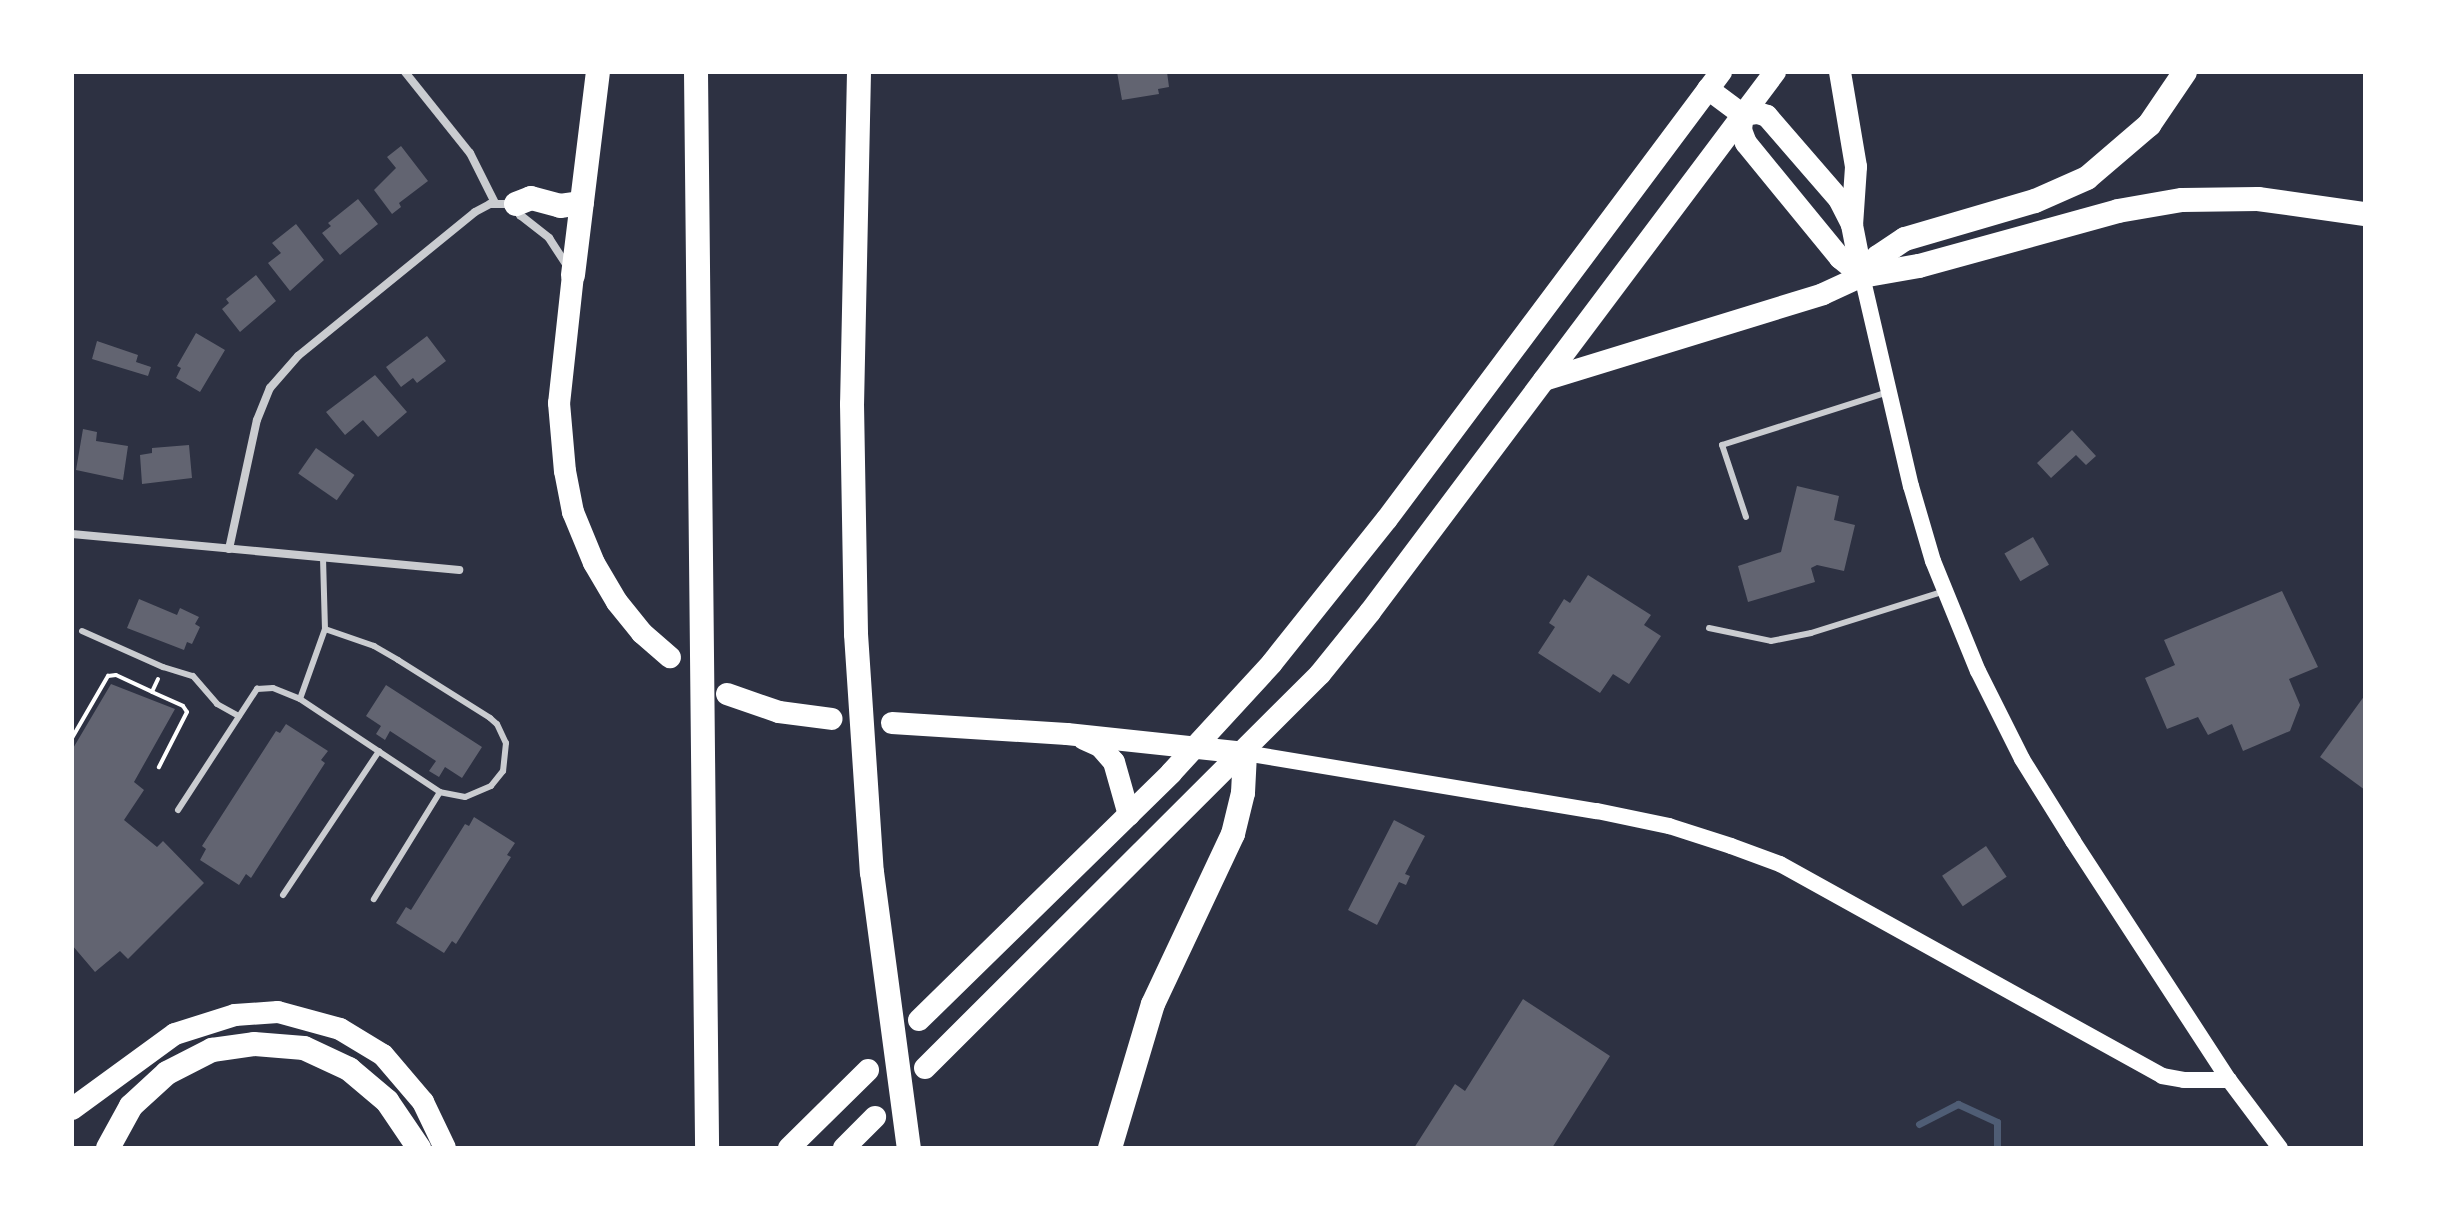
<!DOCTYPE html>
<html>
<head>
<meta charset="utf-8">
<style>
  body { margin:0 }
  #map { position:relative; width:2437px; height:1220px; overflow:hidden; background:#2d3142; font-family:"PT Sans Narrow",sans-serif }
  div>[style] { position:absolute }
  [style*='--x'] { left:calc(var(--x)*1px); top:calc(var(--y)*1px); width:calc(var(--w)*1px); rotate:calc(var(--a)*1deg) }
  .stream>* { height:7px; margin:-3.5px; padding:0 3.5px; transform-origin:3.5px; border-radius:3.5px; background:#4f5d75 }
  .building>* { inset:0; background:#626471; transform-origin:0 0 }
  .path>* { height:4px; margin:-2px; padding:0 2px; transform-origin:2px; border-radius:2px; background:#fff }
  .service>* { height:6px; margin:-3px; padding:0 3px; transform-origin:3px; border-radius:3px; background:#caccd0 }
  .minor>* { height:8px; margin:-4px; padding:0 4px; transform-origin:4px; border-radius:4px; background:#caccd0 }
  .secondary>* { height:16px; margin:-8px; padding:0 8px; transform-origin:8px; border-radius:8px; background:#fff }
  .trunk>* { height:22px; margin:-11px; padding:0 11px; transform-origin:11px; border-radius:11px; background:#fff }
  .motorway>* { height:24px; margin:-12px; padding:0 12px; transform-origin:12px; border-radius:12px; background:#fff }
  span { translate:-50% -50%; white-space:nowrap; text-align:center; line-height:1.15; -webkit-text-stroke:8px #fff; paint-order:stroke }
  .frame { position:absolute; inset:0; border:74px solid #fff; pointer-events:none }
</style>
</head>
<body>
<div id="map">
  <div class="stream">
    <i style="--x:1919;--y:1124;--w:44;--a:-27.1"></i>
    <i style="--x:1958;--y:1104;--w:43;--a:24.8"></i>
    <i style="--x:1997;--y:1122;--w:26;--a:90"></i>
  </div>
  <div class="building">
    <i style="clip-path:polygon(1117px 72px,1167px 72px,1169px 87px,1158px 89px,1159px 94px,1122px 100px)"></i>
    <i style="clip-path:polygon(401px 146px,428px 181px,399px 203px,401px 207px,392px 214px,374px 190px,396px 168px,387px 157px)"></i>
    <i style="clip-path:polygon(358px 199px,378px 224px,340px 255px,322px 233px,331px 226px,328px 223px)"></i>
    <i style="clip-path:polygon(296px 224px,324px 260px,290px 291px,268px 263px,281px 253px,272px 243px)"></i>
    <i style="clip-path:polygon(256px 275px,276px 301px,240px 332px,222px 309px,229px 303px,226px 299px)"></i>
    <i style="clip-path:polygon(196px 333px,225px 350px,200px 392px,176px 378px,181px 368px,177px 366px)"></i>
    <i style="clip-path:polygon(427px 336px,446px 361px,417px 383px,413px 378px,401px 387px,386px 367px)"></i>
    <i style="clip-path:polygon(97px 341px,138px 355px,136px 362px,151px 367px,148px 376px,92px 359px)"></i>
    <i style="clip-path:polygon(375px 375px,407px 412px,378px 437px,363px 420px,345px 435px,326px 412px)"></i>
    <i style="clip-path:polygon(83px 429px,97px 432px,96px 441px,128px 446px,123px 480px,76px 470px)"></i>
    <i style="clip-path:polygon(2072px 430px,2096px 456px,2086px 465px,2076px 455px,2051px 478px,2037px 463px)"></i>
    <i style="clip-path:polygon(189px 445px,192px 478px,142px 484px,140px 455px,152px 453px,152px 448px)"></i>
    <i style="left:316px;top:448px;width:47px;height:31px;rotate:35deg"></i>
    <i style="clip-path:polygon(1797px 486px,1839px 496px,1834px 520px,1855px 525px,1844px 571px,1817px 565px,1811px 568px,1815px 582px,1748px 602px,1738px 566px,1781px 552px)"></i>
    <i style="left:2033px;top:537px;width:32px;height:33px;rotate:60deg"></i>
    <i style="clip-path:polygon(1588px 575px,1651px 615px,1644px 625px,1661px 636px,1629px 684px,1613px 674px,1600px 693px,1538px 653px,1555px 627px,1549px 623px,1564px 599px,1570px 603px)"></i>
    <i style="clip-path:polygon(2282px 591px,2318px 667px,2289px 679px,2300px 705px,2290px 731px,2243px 751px,2232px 724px,2208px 735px,2198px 717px,2167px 729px,2145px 678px,2175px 665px,2164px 640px)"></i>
    <i style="clip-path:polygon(139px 599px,177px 615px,180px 608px,199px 617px,195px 624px,200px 627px,192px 644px,187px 642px,184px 650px,127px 628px)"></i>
    <i style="clip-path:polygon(111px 684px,175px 709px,134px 782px,144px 790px,124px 820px,157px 847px,163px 841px,204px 883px,128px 959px,120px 951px,95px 972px,72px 945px,72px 750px)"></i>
    <i style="clip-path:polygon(386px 685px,482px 747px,462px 778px,445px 767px,439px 777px,429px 771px,436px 761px,390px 731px,385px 740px,376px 734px,381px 726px,366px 716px)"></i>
    <i style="clip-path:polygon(2365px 695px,2365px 790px,2320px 757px)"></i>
    <i style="clip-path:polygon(286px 724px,328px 751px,321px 760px,325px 763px,251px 878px,246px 874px,239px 885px,200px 860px,206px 849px,202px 846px,276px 731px,280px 733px)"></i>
    <i style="clip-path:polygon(474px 817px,515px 843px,507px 855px,511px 857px,456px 944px,452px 941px,444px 953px,396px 923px,406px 907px,411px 910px,465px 824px,469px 826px)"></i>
    <i style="clip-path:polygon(1394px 820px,1425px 836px,1405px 874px,1410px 876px,1406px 885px,1399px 882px,1377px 925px,1348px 910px)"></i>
    <i style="left:1986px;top:846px;width:37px;height:53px;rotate:56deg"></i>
    <i style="clip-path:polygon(1523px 999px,1610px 1056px,1552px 1148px,1414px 1148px,1455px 1084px,1465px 1091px)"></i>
  </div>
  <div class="path">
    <i style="--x:158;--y:679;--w:14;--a:115"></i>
    <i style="--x:152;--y:692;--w:34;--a:24"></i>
    <i style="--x:183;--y:706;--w:7;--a:56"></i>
    <i style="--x:187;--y:712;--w:62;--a:117"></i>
    <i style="--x:72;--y:738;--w:72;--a:-59.9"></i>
    <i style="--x:108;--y:676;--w:8;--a:-7"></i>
    <i style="--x:116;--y:675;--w:40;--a:25"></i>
  </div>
  <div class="service">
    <i style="--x:1746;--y:517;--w:76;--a:-108.4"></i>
    <i style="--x:1722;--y:445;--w:174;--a:-17.7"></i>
    <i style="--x:323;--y:558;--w:71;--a:88.4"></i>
    <i style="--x:325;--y:629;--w:52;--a:19.1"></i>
    <i style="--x:374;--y:646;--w:28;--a:30"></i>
    <i style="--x:398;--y:660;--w:109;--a:32.2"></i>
    <i style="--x:490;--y:718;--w:9;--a:41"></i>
    <i style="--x:497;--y:724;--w:21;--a:65"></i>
    <i style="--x:506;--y:743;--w:28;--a:96"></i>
    <i style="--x:503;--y:771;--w:19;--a:129"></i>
    <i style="--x:491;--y:786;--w:28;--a:157"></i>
    <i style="--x:465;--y:797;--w:25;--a:-169"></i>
    <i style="--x:440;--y:792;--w:126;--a:121.7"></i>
    <i style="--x:1709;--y:628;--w:63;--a:11.8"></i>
    <i style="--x:1771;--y:641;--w:41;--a:-11.3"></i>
    <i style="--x:1811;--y:633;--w:140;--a:-17.4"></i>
    <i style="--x:325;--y:629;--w:74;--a:109.7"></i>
    <i style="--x:300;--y:699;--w:168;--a:33.6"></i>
    <i style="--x:82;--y:631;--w:89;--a:24"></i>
    <i style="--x:163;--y:667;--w:31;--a:17"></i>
    <i style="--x:193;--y:676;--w:37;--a:49"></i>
    <i style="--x:217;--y:704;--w:25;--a:29"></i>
    <i style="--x:178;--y:810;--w:145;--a:-56.9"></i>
    <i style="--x:257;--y:689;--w:16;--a:-4"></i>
    <i style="--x:273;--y:688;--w:29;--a:22"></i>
    <i style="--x:283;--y:895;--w:173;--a:-56.3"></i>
  </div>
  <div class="minor">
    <i style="--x:405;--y:72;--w:104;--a:51.3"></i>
    <i style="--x:470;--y:153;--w:56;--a:63.4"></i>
    <i style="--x:72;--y:534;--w:389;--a:5.3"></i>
    <i style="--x:229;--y:549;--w:132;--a:-77.8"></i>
    <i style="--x:257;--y:420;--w:35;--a:-68"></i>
    <i style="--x:270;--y:388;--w:43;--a:-48.8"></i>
    <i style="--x:298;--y:356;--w:228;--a:-39.1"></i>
    <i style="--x:475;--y:212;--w:17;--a:-28"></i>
    <i style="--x:490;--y:204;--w:26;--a:0"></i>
    <i style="--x:516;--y:204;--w:12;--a:70"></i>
    <i style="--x:520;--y:215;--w:37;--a:38"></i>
    <i style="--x:549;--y:238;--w:33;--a:57"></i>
  </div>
  <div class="secondary">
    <i style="--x:1862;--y:276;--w:216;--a:76.9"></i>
    <i style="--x:1911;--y:486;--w:78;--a:73.7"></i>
    <i style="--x:1933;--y:561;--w:119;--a:67.8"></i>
    <i style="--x:1978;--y:671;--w:98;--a:63.4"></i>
    <i style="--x:2022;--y:759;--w:97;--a:58.1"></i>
    <i style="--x:2073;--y:841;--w:285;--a:56.9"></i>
    <i style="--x:2229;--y:1080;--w:85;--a:53.1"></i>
    <i style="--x:1245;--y:753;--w:357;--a:9.4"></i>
    <i style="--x:1597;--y:811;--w:74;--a:11.8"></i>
    <i style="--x:1669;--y:826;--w:65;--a:17.9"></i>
    <i style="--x:1731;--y:846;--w:52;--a:20.2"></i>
    <i style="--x:1780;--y:864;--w:437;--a:29"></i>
    <i style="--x:2162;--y:1076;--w:22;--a:10"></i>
    <i style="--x:2184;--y:1080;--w:45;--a:0"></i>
  </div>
  <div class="trunk">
    <i style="--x:1840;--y:72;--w:96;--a:80.4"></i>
    <i style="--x:1856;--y:167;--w:58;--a:93.9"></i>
    <i style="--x:1708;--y:89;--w:44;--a:36.6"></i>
    <i style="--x:1743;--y:115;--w:15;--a:-8"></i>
    <i style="--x:1758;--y:113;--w:9;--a:18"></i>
    <i style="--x:1767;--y:116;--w:110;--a:49.1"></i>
    <i style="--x:1839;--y:199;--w:29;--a:63"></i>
    <i style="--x:1852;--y:225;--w:52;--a:78.9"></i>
    <i style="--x:1743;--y:115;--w:15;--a:98"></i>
    <i style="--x:1741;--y:130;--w:14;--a:69"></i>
    <i style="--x:1746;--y:143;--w:149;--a:50.7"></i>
    <i style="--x:1840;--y:258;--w:28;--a:39"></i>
    <i style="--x:573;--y:275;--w:129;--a:96.2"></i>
    <i style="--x:559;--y:403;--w:68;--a:85"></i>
    <i style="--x:565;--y:471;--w:42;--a:79"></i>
    <i style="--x:573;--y:512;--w:55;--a:67.6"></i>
    <i style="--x:594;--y:563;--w:45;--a:59.5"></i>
    <i style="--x:617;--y:602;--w:40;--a:51"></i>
    <i style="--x:642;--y:633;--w:37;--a:41"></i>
    <i style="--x:1544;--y:380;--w:292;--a:-17.1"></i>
    <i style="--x:1823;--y:294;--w:43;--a:-24.8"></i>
    <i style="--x:727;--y:694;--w:55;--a:19.1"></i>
    <i style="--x:779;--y:712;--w:53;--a:7.5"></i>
    <i style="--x:892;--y:723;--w:175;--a:3.6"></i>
    <i style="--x:1067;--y:734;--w:179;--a:6.1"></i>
    <i style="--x:1084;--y:739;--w:17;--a:24"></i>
    <i style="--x:1100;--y:746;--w:21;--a:49"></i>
    <i style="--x:1114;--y:762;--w:55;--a:74.2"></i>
    <i style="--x:919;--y:1020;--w:353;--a:-44.4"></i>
    <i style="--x:1171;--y:773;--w:149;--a:-47.4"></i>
    <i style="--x:1272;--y:663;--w:184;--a:-51.4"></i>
    <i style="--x:1387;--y:519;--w:558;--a:-53.23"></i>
    <i style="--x:925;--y:1068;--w:558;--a:-44.93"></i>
    <i style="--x:1320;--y:674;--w:80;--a:-51.1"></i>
    <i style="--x:1370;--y:612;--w:675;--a:-53.13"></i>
    <i style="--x:72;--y:1109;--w:127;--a:-36.1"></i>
    <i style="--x:175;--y:1034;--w:63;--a:-17.6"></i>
    <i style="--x:235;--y:1015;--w:43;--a:-4"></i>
    <i style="--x:278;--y:1012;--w:64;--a:15.3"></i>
    <i style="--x:340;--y:1029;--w:50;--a:31.2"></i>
    <i style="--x:383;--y:1055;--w:62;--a:49.6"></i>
    <i style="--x:423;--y:1102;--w:51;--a:64.4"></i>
    <i style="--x:789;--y:1148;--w:111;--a:-44.6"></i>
    <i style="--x:844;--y:1148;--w:44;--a:-45"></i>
  </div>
  <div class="motorway">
    <i style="--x:696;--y:72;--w:1076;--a:89.41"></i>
    <i style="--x:859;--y:72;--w:332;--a:91.2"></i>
    <i style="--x:852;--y:404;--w:230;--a:89"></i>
    <i style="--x:856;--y:634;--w:239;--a:86.2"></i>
    <i style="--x:872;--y:872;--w:278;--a:82.4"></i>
    <i style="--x:516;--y:204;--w:16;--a:-22"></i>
    <i style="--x:531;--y:198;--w:30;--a:15"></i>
    <i style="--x:560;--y:206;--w:22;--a:-8"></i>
    <i style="--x:573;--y:275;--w:205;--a:-83"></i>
    <i style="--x:1862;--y:276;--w:58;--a:-10"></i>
    <i style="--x:1919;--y:266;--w:206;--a:-15.4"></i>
    <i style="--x:2118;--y:211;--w:65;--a:-9.8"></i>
    <i style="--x:2182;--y:200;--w:76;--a:-0.8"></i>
    <i style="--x:2258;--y:199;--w:108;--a:8"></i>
    <i style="--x:1862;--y:276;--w:25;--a:-50"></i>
    <i style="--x:1878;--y:257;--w:32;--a:-34"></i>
    <i style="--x:1905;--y:239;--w:135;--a:-16.3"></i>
    <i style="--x:2035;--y:201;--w:57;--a:-23.9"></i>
    <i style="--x:2087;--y:178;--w:82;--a:-40.5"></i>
    <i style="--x:2149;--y:125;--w:64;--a:-55.8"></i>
    <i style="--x:108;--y:1148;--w:48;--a:-61.3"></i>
    <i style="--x:131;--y:1106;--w:49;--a:-42.5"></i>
    <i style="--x:167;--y:1073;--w:51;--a:-27.1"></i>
    <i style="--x:212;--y:1050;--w:42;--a:-8.1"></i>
    <i style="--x:254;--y:1044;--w:50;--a:4.6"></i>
    <i style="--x:304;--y:1048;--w:50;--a:25"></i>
    <i style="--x:349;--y:1069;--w:50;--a:40.1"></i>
    <i style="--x:387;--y:1101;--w:57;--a:55.8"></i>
    <i style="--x:1110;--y:1148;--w:150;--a:-73.4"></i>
    <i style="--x:1153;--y:1004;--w:188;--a:-64.8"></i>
    <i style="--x:1233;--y:834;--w:42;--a:-76.3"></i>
    <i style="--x:1243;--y:793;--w:40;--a:-87.1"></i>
  </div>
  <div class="frame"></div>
</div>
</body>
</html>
